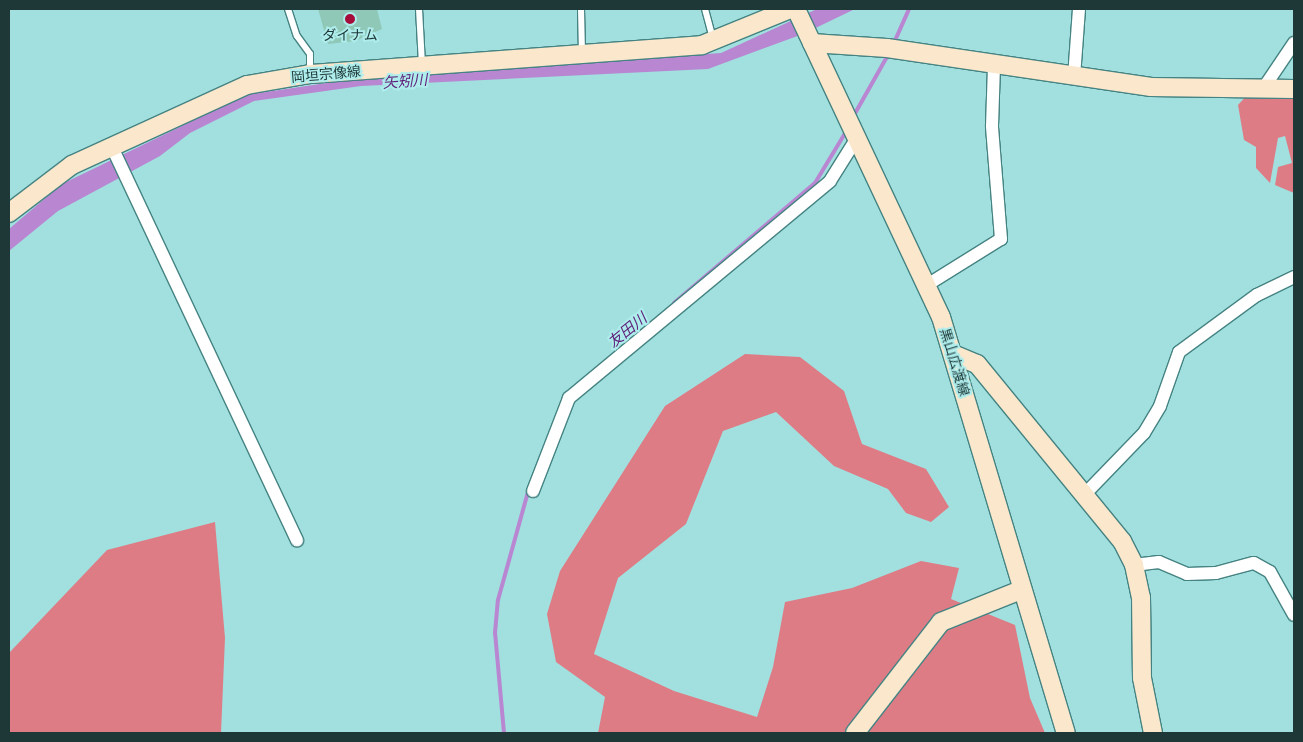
<!DOCTYPE html>
<html>
<head>
<meta charset="utf-8">
<style>
  body { margin:0 }
  #map { position:relative; width:1303px; height:742px; overflow:hidden; background:#a1e0df; font-family:"Noto Sans","Noto Sans JP",sans-serif }
  div>[style] { position:absolute }
  [style*='--x'] { left:calc(var(--x)*1px); top:calc(var(--y)*1px); width:calc(var(--w)*1px); rotate:calc(var(--a)*1deg) }
  .forest>* { inset:0; background:#de7c86 }
  .water>* { inset:0; background:#b986d2 }
  .stream>* { height:4px; margin:-2px; padding:0 2px; transform-origin:2px; border-radius:2px; background:#b986d2 }
  .building>* { inset:0; background:#90c8b8 }
  .roads { filter:drop-shadow(1px 0 #458382) drop-shadow(-1px 0 #458382) drop-shadow(0 1px #458382) drop-shadow(0 -1px #458382) }
  .lane>* { height:6px; margin:-3px; padding:0 3px; transform-origin:3px; border-radius:3px; background:#fff }
  .street>* { height:12px; margin:-6px; padding:0 6px; transform-origin:6px; border-radius:6px; background:#fff }
  .secondary>* { height:18px; margin:-9px; padding:0 9px; transform-origin:9px; border-radius:9px; background:#fae7cc }
  .dots>* { width:14px; height:14px; translate:-50% -50%; box-sizing:border-box; border:2px solid #aeedec; border-radius:50% }
  span { translate:-50% -50%; white-space:nowrap; text-align:center; line-height:1.15; -webkit-text-stroke:4px #aeedec; paint-order:stroke }
  .poi-label { font-size:14px; color:#1e3837 }
  .street-label { font-size:14px; color:#1e3837 }
  .water-label { font-size:15px; color:#5e1d78; font-style:italic }
  .frame { position:absolute; inset:0; border:10px solid #1e3837; pointer-events:none }
</style>
</head>
<body>
<div id="map">
  <div class="forest">
    <i style="clip-path:polygon(1248px 94px,1294px 98px,1294px 193px,1275px 185px,1278px 167px,1292px 163px,1285px 136px,1278px 138px,1270px 183px,1256px 168px,1256px 147px,1244px 140px,1238px 105px)"></i>
    <i style="clip-path:polygon(745px 354px,800px 357px,844px 391px,862px 444px,926px 469px,949px 507px,931px 522px,906px 513px,888px 489px,834px 466px,776px 412px,723px 431px,686px 524px,618px 578px,594px 654px,674px 691px,757px 717px,773px 667px,785px 602px,852px 588px,921px 561px,959px 568px,951px 599px,1015px 625px,1030px 698px,1045px 733px,598px 733px,605px 697px,556px 662px,547px 614px,560px 571px,665px 406px)"></i>
    <i style="clip-path:polygon(215px 522px,225px 638px,221px 733px,9px 733px,9px 653px,107px 550px)"></i>
  </div>
  <div class="water">
    <i style="clip-path:polygon(817px 9px,855px 9px,803px 34px,708px 69px,361px 86px,254px 101px,190px 133px,160px 156px,58px 211px,9px 251px,9px 229px,62px 184px,246px 95px,347px 80px,721px 53px)"></i>
  </div>
  <div class="stream">
    <i style="--x:893;--y:45;--w:39;--a:-66"></i>
    <i style="--x:853;--y:117;--w:73;--a:-60.6"></i>
    <i style="--x:674;--y:303;--w:185;--a:-40.4"></i>
    <i style="--x:815;--y:183;--w:62;--a:-58.9"></i>
    <i style="--x:504;--y:733;--w:100;--a:-95.1"></i>
    <i style="--x:495;--y:633;--w:33;--a:-85"></i>
    <i style="--x:498;--y:600;--w:116;--a:-74.5"></i>
  </div>
  <div class="building">
    <i style="clip-path:polygon(318px 9px,377px 9px,382px 29px,355px 41px,328px 44px)"></i>
  </div>
  <div class="roads">
    <div class="lane">
      <i style="--x:288;--y:9;--w:28;--a:72"></i>
      <i style="--x:297;--y:36;--w:22;--a:54"></i>
      <i style="--x:310;--y:54;--w:18;--a:90"></i>
      <i style="--x:419;--y:9;--w:56;--a:86.9"></i>
      <i style="--x:581;--y:9;--w:44;--a:88.7"></i>
      <i style="--x:705;--y:9;--w:30;--a:75"></i>
    </div>
    <div class="street">
      <i style="--x:1074;--y:77;--w:68;--a:-85.8"></i>
      <i style="--x:1265;--y:86;--w:52;--a:-56"></i>
      <i style="--x:111;--y:145;--w:437;--a:64.8"></i>
      <i style="--x:927;--y:285;--w:87;--a:-31.9"></i>
      <i style="--x:1001;--y:239;--w:113;--a:-94.6"></i>
      <i style="--x:992;--y:126;--w:60;--a:-88.1"></i>
      <i style="--x:533;--y:491;--w:100;--a:-68.8"></i>
      <i style="--x:569;--y:398;--w:339;--a:-39.7"></i>
      <i style="--x:830;--y:181;--w:51;--a:-57.9"></i>
      <i style="--x:1085;--y:494;--w:85;--a:-46"></i>
      <i style="--x:1144;--y:433;--w:31;--a:-59"></i>
      <i style="--x:1160;--y:406;--w:57;--a:-70.6"></i>
      <i style="--x:1179;--y:352;--w:97;--a:-36.2"></i>
      <i style="--x:1257;--y:295;--w:41;--a:-25.9"></i>
      <i style="--x:1134;--y:565;--w:25;--a:-7"></i>
      <i style="--x:1159;--y:562;--w:30;--a:23"></i>
      <i style="--x:1187;--y:574;--w:29;--a:-2"></i>
      <i style="--x:1216;--y:573;--w:39;--a:-15"></i>
      <i style="--x:1254;--y:563;--w:18;--a:29"></i>
      <i style="--x:1270;--y:572;--w:49;--a:60.8"></i>
    </div>
    <div class="secondary">
      <i style="--x:796;--y:9;--w:340;--a:64.8"></i>
      <i style="--x:941;--y:317;--w:434;--a:73.3"></i>
      <i style="--x:812;--y:43;--w:75;--a:3.8"></i>
      <i style="--x:887;--y:48;--w:267;--a:8.4"></i>
      <i style="--x:1151;--y:87;--w:143;--a:0.8"></i>
      <i style="--x:9;--y:213;--w:79;--a:-37.3"></i>
      <i style="--x:72;--y:165;--w:192;--a:-24.6"></i>
      <i style="--x:247;--y:85;--w:64;--a:-9.9"></i>
      <i style="--x:310;--y:74;--w:393;--a:-4.2"></i>
      <i style="--x:702;--y:45;--w:95;--a:-22.2"></i>
      <i style="--x:953;--y:354;--w:26;--a:23"></i>
      <i style="--x:977;--y:364;--w:229;--a:50.7"></i>
      <i style="--x:1122;--y:541;--w:27;--a:63"></i>
      <i style="--x:1134;--y:565;--w:33;--a:78"></i>
      <i style="--x:1141;--y:597;--w:81;--a:89.3"></i>
      <i style="--x:1142;--y:678;--w:56;--a:78.7"></i>
      <i style="--x:855;--y:733;--w:140;--a:-52.2"></i>
      <i style="--x:941;--y:622;--w:86;--a:-21.8"></i>
    </div>
  </div>
  <div class="dots">
    <i style="left:350px;top:19px;background:#a60c39"></i>
  </div>
  <div class="poi-label">
    <span style="left:350px;top:35px">ダイナム</span>
  </div>
  <div class="street-label">
    <span style="left:326px;top:74px;rotate:-5deg">岡垣宗像線</span>
    <span style="left:955px;top:362px;rotate:73deg">黒山広渡線</span>
  </div>
  <div class="water-label">
    <span style="left:405px;top:81px;rotate:-4deg">矢矧川</span>
    <span style="left:627px;top:330px;rotate:-39deg">友田川</span>
  </div>
  <div class="frame"></div>
</div>
</body>
</html>
